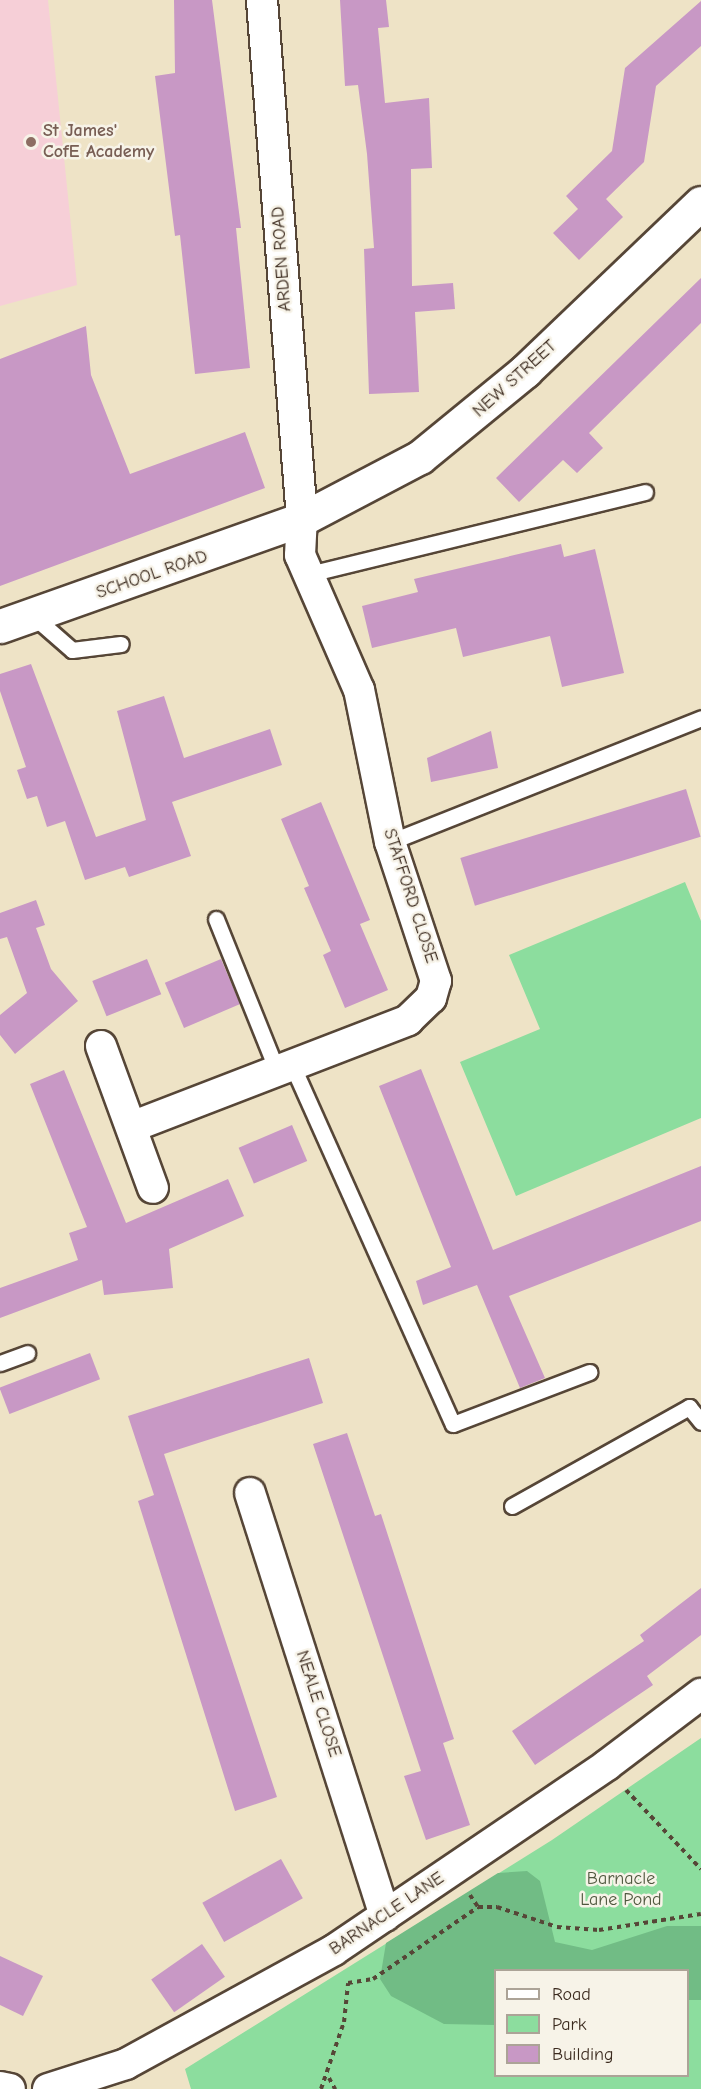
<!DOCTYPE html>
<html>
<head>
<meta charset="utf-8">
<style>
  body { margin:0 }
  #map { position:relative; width:701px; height:2089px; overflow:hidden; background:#eee3c6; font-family:"Comic Neue",sans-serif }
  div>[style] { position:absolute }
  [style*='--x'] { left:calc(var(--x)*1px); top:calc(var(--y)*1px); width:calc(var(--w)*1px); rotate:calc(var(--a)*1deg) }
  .built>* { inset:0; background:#f6cfd7 }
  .green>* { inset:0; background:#8cdd9e }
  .forest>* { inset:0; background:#71bc85 }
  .building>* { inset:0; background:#c898c5; transform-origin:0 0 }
  .path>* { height:4px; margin-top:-2px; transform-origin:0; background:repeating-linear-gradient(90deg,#564637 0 4.5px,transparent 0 9px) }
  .roads { filter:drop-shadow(2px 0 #564637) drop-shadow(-2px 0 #564637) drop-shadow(0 2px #564637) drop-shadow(0 -2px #564637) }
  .lane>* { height:15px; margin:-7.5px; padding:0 7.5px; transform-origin:7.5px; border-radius:7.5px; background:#fff }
  .street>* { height:30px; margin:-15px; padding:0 15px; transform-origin:15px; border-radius:15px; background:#fff }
  .secondary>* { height:33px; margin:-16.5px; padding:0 16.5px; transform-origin:16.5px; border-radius:16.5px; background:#fff }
  .dots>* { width:16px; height:16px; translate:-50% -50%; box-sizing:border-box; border:3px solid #f7f3e8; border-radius:50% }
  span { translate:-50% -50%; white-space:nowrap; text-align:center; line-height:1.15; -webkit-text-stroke:5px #f7f3e8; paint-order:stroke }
  .education-label { font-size:18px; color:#785e54; font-weight:700 }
  .left { translate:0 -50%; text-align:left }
  .street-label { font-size:18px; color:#3b2a1e }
  .park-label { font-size:18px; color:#4f573e }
  .legend { position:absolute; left:494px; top:1969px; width:195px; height:108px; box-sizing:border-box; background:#f7f3e8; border:2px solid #aca397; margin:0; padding:8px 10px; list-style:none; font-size:18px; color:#3b2a1e }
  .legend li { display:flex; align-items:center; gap:12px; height:30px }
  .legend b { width:30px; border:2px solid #aca397 }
</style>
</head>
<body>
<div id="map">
  <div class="built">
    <i style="clip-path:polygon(0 0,48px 0,77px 285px,0 306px)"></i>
  </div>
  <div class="green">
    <i style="clip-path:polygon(685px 882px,701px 921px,701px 1118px,516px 1196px,460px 1062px,540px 1029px,509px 955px)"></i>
    <i style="clip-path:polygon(evenodd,701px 1738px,701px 2089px,191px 2089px,185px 2069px,552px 1840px,701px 1738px,496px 1970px,688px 1970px,688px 2076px,496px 2076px,496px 1970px)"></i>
  </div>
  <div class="forest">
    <i style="clip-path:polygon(527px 1871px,540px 1881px,555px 1942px,592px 1950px,667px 1926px,701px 1926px,701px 2000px,688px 2000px,688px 1970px,496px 1970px,495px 2025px,444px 2024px,391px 1996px,380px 1979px,386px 1943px,498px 1873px)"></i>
  </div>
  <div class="building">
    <i style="clip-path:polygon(174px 0,212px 0,241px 228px,236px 228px,250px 368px,195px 374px,180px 235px,175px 236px,155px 76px,175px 73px)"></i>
    <i style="clip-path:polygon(340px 0,386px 0,389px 27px,378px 28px,385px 103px,429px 98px,432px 168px,411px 169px,412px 286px,453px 283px,455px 309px,415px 312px,419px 392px,369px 394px,364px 249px,374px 248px,367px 154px,358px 85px,345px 86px)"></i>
    <i style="clip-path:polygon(701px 1px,701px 46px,656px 86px,644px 162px,606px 199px,623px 217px,579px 260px,553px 233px,578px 209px,566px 196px,612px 151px,625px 68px)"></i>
    <i style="clip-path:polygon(701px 278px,701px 323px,589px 433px,603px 448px,577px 473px,563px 460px,519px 502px,496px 478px)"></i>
    <i style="clip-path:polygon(86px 326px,91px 375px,130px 474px,245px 432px,265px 488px,0 586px,0 359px)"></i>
    <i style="clip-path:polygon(561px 544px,564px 557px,595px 549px,624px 673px,562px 687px,550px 636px,463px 657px,456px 628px,372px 648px,362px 606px,418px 592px,414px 579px)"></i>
    <i style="clip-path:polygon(31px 664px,96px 837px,146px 820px,117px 711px,164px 696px,184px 758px,270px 729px,282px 765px,172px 802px,191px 856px,129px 877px,125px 867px,85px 880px,65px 821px,47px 827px,37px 796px,27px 799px,17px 770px,26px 767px,0 691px,0 674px)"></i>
    <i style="clip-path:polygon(491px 731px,498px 768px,431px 782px,427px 758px)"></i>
    <i style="left:686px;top:789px;width:50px;height:236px;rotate:73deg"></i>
    <i style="clip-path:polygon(321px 802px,370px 920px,360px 924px,388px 990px,345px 1008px,323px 955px,331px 951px,304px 888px,309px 886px,281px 819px)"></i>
    <i style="clip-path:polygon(36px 900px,45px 925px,36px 928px,51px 969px,78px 1001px,15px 1054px,0 1035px,0 1015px,27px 993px,7px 937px,0 939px,0 913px)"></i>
    <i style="left:147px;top:959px;width:38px;height:59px;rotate:68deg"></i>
    <i style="left:221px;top:959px;width:49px;height:61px;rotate:67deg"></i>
    <i style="clip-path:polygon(421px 1069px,493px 1250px,701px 1166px,701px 1221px,509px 1296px,545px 1378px,520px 1388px,477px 1285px,423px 1305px,416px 1281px,451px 1267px,379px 1086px)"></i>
    <i style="clip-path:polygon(64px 1070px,126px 1223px,228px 1179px,244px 1216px,169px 1249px,173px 1288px,104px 1295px,102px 1280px,0 1318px,0 1288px,78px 1260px,69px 1233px,87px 1227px,30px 1084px)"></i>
    <i style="left:292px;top:1125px;width:39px;height:58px;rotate:67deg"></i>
    <i style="left:90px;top:1353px;width:28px;height:97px;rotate:69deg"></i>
    <i style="clip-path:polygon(309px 1358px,323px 1403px,164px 1454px,277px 1797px,235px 1811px,138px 1501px,154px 1495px,128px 1416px)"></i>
    <i style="clip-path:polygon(347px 1433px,375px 1516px,381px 1514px,454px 1739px,443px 1743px,470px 1825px,426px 1840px,404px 1776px,421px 1771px,313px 1444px)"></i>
    <i style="clip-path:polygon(701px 1588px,701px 1635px,647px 1676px,653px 1685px,535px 1765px,512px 1731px,644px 1641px,640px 1635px)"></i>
    <i style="left:281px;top:1859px;width:45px;height:90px;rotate:61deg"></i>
    <i style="left:202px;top:1944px;width:40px;height:62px;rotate:55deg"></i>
    <i style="clip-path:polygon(0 1956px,43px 1976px,23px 2016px,0 2005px)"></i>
  </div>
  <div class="path">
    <i style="--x:626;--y:1790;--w:109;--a:46.5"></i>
    <i style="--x:470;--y:1895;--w:14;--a:56"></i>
    <i style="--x:348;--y:1983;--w:25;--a:-9"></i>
    <i style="--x:373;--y:1979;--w:127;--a:-34.4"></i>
    <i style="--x:478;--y:1907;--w:19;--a:0"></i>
    <i style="--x:497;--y:1907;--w:63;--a:18.4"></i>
    <i style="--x:557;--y:1927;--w:42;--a:4.1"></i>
    <i style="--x:599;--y:1930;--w:103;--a:-8.9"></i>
    <i style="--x:329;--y:2078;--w:13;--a:61"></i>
    <i style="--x:321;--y:2089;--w:71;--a:-71.1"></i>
    <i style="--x:344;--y:2022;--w:39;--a:-84"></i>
  </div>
  <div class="roads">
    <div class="lane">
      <i style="--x:305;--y:575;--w:350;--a:-13.7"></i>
      <i style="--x:32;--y:615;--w:53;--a:41.2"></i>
      <i style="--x:72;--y:650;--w:49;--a:-7"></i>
      <i style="--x:390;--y:842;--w:335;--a:-21.7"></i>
      <i style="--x:216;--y:919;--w:166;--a:68.1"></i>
      <i style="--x:293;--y:1067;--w:391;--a:65.9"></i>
      <i style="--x:453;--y:1424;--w:146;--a:-20.9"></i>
      <i style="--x:0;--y:1363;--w:29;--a:-20"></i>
      <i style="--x:512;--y:1506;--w:203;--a:-29.2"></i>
      <i style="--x:689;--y:1407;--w:19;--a:51"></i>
    </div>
    <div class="street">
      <i style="--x:101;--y:1046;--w:151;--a:69.9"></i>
      <i style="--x:134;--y:1126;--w:294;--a:-21.1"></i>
      <i style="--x:408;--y:1020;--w:32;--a:-44"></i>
      <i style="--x:431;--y:998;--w:18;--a:-74"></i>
      <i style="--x:436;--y:981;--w:146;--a:-108.3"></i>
      <i style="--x:390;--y:842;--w:155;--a:-101.5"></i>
      <i style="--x:359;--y:690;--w:147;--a:-113.6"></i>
      <i style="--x:300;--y:555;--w:36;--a:-87"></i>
      <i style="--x:302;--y:519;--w:521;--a:-94.41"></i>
      <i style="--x:250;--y:1493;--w:444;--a:72.3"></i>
      <i style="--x:0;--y:2087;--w:10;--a:11"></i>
      <i style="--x:48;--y:2089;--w:82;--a:-17.8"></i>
      <i style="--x:126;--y:2064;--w:237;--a:-28.7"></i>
      <i style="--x:334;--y:1950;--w:330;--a:-34.1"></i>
      <i style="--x:607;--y:1765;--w:118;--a:-37.1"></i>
    </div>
    <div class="secondary">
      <i style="--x:0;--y:626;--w:320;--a:-19.5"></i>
      <i style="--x:302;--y:519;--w:133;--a:-27.7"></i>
      <i style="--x:420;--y:457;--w:136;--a:-39.3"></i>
      <i style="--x:525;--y:371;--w:243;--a:-43.7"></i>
    </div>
  </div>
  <div class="dots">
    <i style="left:31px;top:142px;background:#8d6e63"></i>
  </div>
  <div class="education-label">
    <span class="left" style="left:43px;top:142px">St James'<br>CofE Academy</span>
  </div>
  <div class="street-label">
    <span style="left:282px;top:259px;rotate:-94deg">ARDEN ROAD</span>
    <span style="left:515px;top:379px;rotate:-42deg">NEW STREET</span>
    <span style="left:152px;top:575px;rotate:-19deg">SCHOOL ROAD</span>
    <span style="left:410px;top:896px;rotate:72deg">STAFFORD CLOSE</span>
    <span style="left:318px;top:1704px;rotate:72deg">NEALE CLOSE</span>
    <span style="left:387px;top:1914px;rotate:-34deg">BARNACLE LANE</span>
  </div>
  <div class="park-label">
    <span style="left:621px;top:1890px">Barnacle<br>Lane Pond</span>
  </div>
  <ul class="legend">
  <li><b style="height:8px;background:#fff"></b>Road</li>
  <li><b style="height:16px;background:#8cdd9e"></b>Park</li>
  <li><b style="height:16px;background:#c898c5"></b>Building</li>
  </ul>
</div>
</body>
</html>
